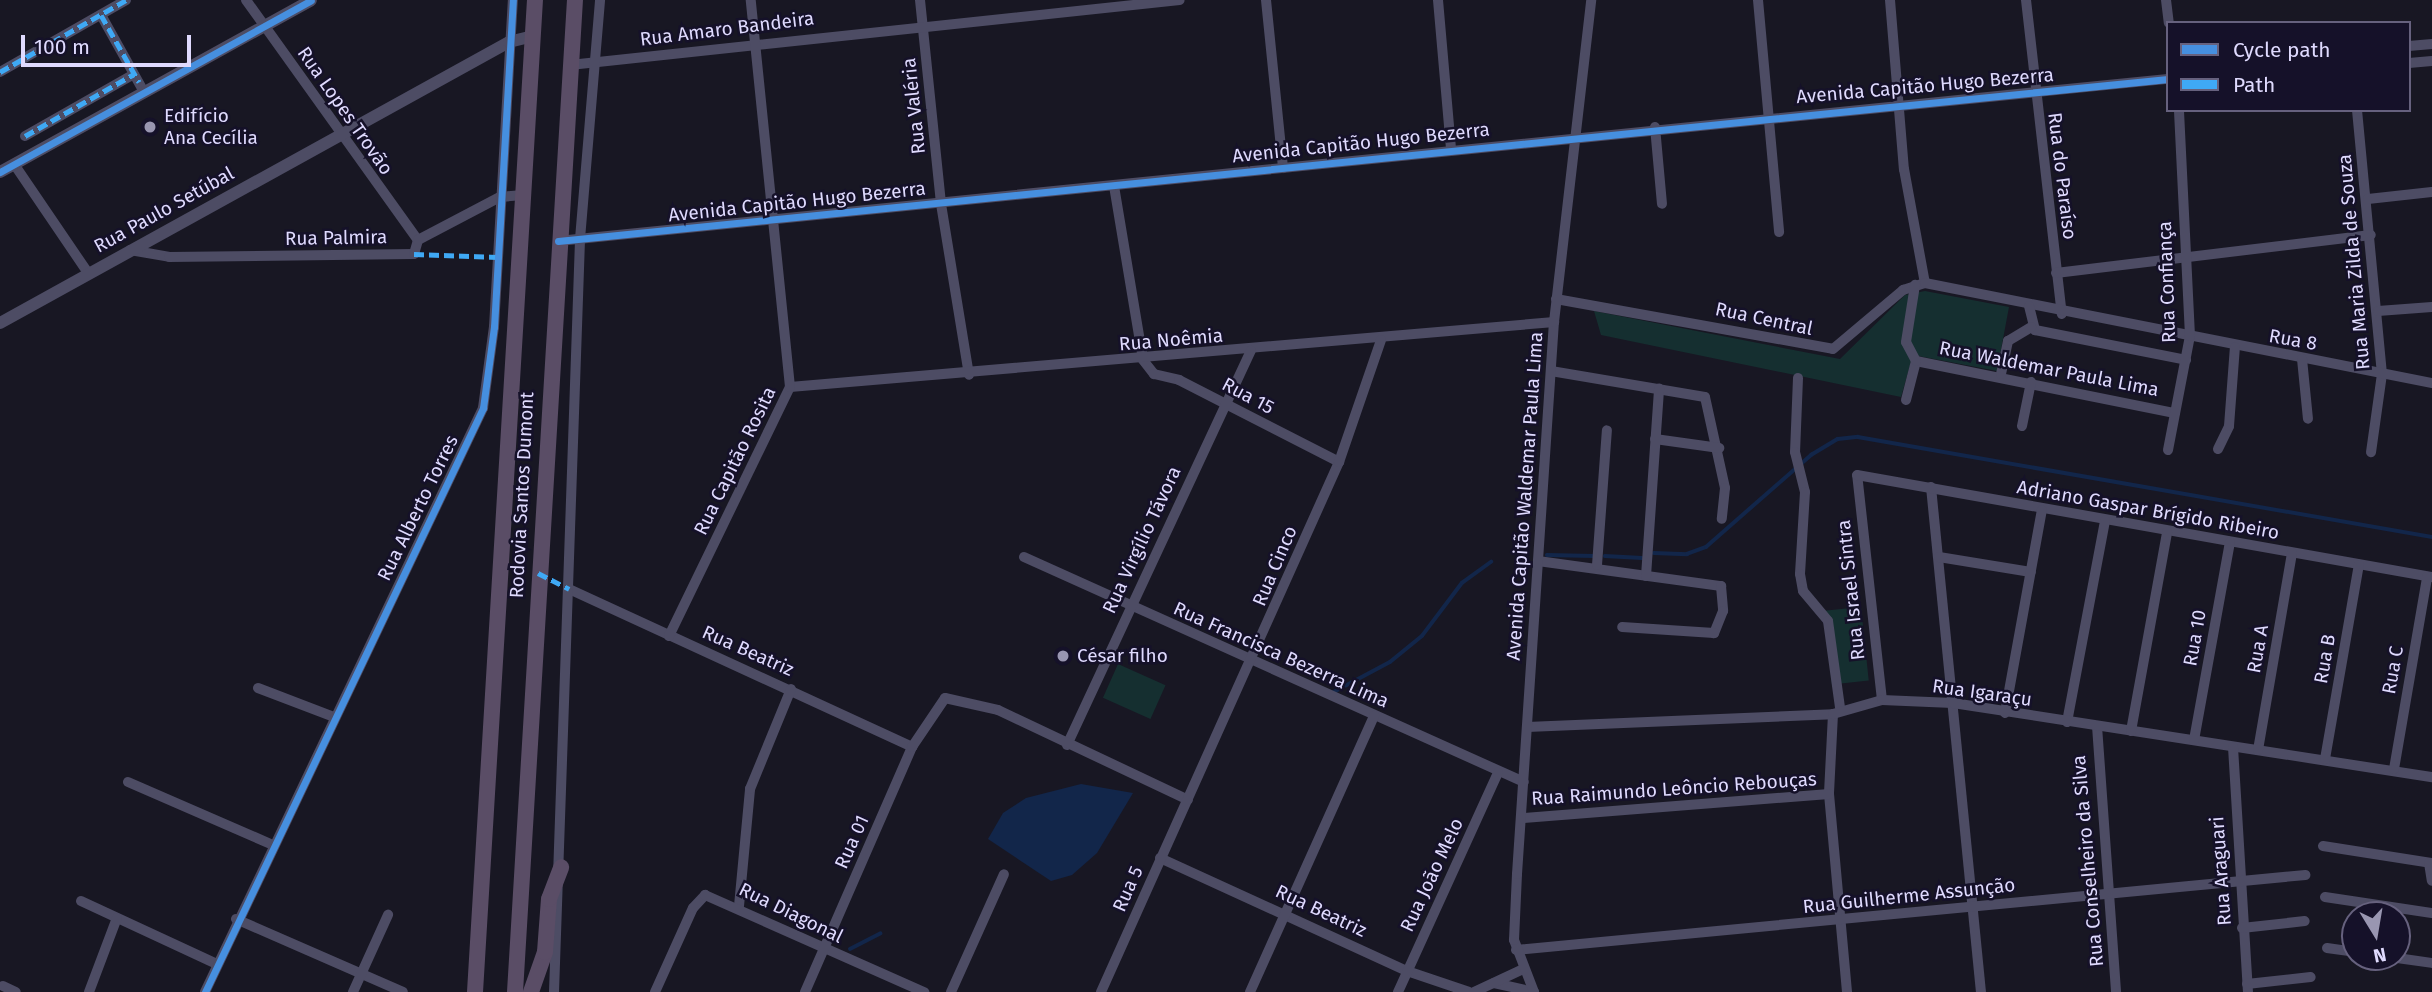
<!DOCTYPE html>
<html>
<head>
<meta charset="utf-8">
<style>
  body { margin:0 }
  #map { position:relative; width:2432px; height:992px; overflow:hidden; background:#181723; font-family:"Fira Sans",sans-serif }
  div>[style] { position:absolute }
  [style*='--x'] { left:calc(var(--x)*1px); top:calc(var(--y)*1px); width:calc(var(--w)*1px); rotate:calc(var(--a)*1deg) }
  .green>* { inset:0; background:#152f30; transform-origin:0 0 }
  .water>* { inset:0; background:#12264a }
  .stream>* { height:3.5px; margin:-1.75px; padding:0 1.75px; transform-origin:1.75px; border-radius:1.75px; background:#12264a }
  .minor>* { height:10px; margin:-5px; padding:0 5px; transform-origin:5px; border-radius:5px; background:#4d4c64 }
  .tertiary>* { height:12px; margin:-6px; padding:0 6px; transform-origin:6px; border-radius:6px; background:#4d4c64 }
  .trunk>* { height:16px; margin:-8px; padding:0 8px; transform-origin:8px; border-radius:8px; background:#5a4d66 }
  .quiet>* { height:5px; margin-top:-2.5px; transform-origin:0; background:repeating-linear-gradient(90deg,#3fa9f5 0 10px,transparent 0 15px) }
  .cycleway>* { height:7px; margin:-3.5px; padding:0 3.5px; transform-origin:3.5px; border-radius:3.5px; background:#468fdf }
  .dots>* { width:19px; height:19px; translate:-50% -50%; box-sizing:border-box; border:4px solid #151129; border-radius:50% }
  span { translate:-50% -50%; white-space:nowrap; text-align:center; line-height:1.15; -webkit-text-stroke:5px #151129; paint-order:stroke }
  .street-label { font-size:19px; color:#dfdafe }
  .poi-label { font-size:19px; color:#dfdafe }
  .left { translate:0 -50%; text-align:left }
  .legend { position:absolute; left:2166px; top:21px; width:245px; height:91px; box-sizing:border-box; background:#151129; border:2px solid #66617e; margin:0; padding:9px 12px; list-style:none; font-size:21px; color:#dfdafe }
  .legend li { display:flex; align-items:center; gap:14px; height:35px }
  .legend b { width:35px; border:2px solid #66617e }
  .north { position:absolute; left:2341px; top:901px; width:70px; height:70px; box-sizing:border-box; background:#151129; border:2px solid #66617e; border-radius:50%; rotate:169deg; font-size:19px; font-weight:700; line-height:28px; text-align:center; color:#dfdafe }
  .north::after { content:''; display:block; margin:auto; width:24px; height:32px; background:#9996b1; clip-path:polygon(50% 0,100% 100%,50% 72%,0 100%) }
  .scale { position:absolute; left:21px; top:35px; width:170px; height:32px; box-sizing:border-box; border:4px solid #dfdafe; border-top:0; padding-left:9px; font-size:21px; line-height:24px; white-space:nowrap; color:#dfdafe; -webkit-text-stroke:5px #151129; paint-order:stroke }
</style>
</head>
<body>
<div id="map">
  <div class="green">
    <i style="clip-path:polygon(1925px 291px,2009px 307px,1997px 371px,1913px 355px,1901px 397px,1601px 335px,1594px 311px,1840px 359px,1905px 295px)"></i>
    <i style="left:1861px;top:607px;width:74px;height:37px;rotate:84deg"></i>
    <i style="left:1118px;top:664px;width:52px;height:37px;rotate:24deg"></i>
  </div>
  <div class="water">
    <i style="clip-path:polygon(1081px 784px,1133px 793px,1097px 853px,1072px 875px,1051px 881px,988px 839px,1003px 813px,1026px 798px)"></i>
  </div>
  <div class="stream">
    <i style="--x:1654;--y:553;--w:33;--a:2"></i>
    <i style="--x:1687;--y:554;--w:20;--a:-20"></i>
    <i style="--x:1706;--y:547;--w:140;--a:-41.2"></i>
    <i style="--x:1811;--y:455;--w:31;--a:-31"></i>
    <i style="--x:1838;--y:439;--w:20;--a:-6"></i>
    <i style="--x:1858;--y:437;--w:583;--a:9.88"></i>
    <i style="--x:1547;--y:555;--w:47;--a:1.2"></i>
    <i style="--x:1605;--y:556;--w:37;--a:3"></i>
    <i style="--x:1330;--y:694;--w:68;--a:-28.1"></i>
    <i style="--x:1390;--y:662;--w:41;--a:-39.1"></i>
    <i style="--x:1422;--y:636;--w:66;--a:-53"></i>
    <i style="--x:1462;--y:583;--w:36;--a:-36"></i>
    <i style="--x:850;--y:949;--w:34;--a:-27"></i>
  </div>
  <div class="minor">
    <i style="--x:246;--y:0;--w:295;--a:54.4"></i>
    <i style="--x:920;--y:0;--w:205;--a:84.1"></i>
    <i style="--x:941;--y:204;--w:173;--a:80.7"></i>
    <i style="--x:1266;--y:0;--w:169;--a:84.2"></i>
    <i style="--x:1438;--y:0;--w:151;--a:85"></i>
    <i style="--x:1758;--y:0;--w:233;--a:84.8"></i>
    <i style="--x:1890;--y:0;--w:170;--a:85.3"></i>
    <i style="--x:1904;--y:169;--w:116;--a:79.6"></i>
    <i style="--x:2026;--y:0;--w:316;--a:83.5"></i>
    <i style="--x:2166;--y:0;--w:23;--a:83"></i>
    <i style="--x:101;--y:15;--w:88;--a:60.8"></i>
    <i style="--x:2409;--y:46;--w:23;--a:-5"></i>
    <i style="--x:2409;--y:63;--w:23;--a:-5"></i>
    <i style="--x:570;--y:65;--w:613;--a:-6.08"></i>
    <i style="--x:0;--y:72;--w:145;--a:-29.7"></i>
    <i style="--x:2357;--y:110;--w:265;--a:84.6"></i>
    <i style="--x:2382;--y:374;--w:79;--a:98"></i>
    <i style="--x:1655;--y:127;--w:77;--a:84.8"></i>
    <i style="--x:25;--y:136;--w:125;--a:-29.6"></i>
    <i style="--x:14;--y:164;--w:132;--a:55.8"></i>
    <i style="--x:1114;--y:186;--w:176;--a:80.5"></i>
    <i style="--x:1143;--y:360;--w:18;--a:52"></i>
    <i style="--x:1154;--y:374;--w:26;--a:13"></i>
    <i style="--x:1179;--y:380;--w:180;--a:27.1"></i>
    <i style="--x:2368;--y:199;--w:64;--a:-6.2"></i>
    <i style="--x:558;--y:241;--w:1618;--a:-5.75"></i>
    <i style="--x:130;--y:250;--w:40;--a:10"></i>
    <i style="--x:169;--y:257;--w:245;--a:-0.7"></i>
    <i style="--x:414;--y:254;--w:15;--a:-74"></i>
    <i style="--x:418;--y:240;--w:93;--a:-27.7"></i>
    <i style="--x:500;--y:197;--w:23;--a:-5"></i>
    <i style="--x:2056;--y:273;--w:317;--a:-6.9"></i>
    <i style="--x:1556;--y:299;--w:281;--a:10.2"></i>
    <i style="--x:1833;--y:349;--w:92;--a:-40.1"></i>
    <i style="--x:1903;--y:290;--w:23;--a:-18"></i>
    <i style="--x:1925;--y:283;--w:517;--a:11.16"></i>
    <i style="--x:2029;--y:306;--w:25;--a:76"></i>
    <i style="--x:2035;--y:330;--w:154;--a:11.2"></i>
    <i style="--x:2378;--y:311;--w:54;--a:-4.2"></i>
    <i style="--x:2302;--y:359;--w:60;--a:84.3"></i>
    <i style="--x:1916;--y:361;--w:264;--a:11.4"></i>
    <i style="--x:1551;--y:371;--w:156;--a:9.6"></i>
    <i style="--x:1705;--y:397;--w:93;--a:77.6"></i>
    <i style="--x:1725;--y:488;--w:31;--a:96"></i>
    <i style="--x:2001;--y:374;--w:34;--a:-78"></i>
    <i style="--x:2008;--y:341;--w:27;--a:-31"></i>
    <i style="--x:1798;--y:378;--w:74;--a:92.3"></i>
    <i style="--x:1795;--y:452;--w:41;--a:76"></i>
    <i style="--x:1805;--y:492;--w:82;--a:93.5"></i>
    <i style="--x:1800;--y:574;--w:17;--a:80"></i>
    <i style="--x:1803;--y:591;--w:39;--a:50"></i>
    <i style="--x:1828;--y:621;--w:87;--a:82.1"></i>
    <i style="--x:790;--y:387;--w:767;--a:-4.86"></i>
    <i style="--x:1906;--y:400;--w:40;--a:-75.6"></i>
    <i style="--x:1916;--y:361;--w:21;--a:-118"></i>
    <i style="--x:1906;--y:342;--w:58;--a:-81"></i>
    <i style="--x:2022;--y:426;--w:45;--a:-78.4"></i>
    <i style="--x:1655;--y:439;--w:65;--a:8"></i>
    <i style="--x:2218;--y:449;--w:25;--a:-64"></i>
    <i style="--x:2229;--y:426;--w:79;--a:-85.7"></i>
    <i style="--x:2168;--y:450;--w:116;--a:-79.1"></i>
    <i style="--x:2190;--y:336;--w:226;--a:-92.8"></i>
    <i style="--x:1931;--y:487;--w:507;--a:84.35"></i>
    <i style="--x:1024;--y:557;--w:548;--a:24.23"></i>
    <i style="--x:1939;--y:557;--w:93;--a:9.3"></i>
    <i style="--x:1538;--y:561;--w:185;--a:7.8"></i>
    <i style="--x:1721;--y:586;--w:25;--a:85"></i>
    <i style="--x:1723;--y:611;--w:24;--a:112"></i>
    <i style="--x:1714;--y:633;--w:92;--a:-176.3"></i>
    <i style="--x:1597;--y:565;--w:135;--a:-85.8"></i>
    <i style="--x:1646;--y:576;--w:188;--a:-86"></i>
    <i style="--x:569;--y:589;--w:378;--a:24.7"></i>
    <i style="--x:669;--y:636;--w:277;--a:-64.1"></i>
    <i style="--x:790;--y:387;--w:389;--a:-95.8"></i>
    <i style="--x:258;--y:688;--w:81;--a:20.9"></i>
    <i style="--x:1882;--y:700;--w:226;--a:-96.3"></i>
    <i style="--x:1857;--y:475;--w:584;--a:10.06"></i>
    <i style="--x:2005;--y:713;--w:206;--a:-79.7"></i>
    <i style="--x:1833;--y:714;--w:80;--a:92.9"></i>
    <i style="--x:1829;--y:794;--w:199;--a:84.8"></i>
    <i style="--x:2067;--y:722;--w:205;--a:-79.3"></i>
    <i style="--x:2097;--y:726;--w:267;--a:85.9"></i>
    <i style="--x:1527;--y:727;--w:306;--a:-2.4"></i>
    <i style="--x:1833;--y:714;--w:51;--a:-15.9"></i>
    <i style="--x:1882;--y:700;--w:71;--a:2.4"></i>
    <i style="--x:1953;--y:703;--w:485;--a:8.8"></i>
    <i style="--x:2131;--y:731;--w:202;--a:-79.7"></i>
    <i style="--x:2194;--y:740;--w:201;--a:-79.7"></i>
    <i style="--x:1067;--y:745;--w:435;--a:-65"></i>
    <i style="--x:2233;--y:747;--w:245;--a:86.5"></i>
    <i style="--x:2258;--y:750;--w:200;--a:-80.2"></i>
    <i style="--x:2325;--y:759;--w:197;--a:-80.1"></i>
    <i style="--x:2394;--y:769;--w:195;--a:-80.2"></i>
    <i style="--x:128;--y:782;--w:158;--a:23.5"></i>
    <i style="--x:1523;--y:818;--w:307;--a:-4.5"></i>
    <i style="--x:2323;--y:846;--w:110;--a:8.9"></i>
    <i style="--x:1160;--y:858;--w:272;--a:24.6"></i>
    <i style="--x:1407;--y:971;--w:65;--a:18.7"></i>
    <i style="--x:2429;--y:863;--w:18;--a:81"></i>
    <i style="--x:2325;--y:897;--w:108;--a:8.5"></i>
    <i style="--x:81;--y:901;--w:150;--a:24.9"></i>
    <i style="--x:739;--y:906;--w:118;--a:-84.6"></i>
    <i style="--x:750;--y:789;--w:108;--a:-67.7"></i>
    <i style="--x:236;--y:919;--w:182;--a:23.6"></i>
    <i style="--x:2242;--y:928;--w:63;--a:-6.3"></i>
    <i style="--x:2327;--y:948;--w:28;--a:8"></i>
    <i style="--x:1516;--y:950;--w:793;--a:-5.43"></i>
    <i style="--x:2390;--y:957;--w:42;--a:8.1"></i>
    <i style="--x:1494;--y:983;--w:41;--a:12.7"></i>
    <i style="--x:2247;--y:984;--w:64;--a:-6.2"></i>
    <i style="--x:3;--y:986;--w:14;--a:25"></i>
    <i style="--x:89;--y:992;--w:79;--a:-69.3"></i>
    <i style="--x:205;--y:992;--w:647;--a:-64.54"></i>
    <i style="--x:483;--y:408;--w:82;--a:-82.3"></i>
    <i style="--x:494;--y:327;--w:328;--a:-86.7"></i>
    <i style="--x:353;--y:992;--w:85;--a:-65.6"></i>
    <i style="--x:554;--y:992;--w:753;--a:-88.02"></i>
    <i style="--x:580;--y:239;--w:240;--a:-85.2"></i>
    <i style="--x:655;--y:992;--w:92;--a:-65.7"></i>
    <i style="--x:693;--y:908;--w:18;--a:-47"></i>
    <i style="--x:705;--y:895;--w:240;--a:23.9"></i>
    <i style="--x:805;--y:992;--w:267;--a:-66.4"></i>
    <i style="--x:912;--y:747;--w:59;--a:-56"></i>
    <i style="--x:945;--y:698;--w:54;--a:12.8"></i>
    <i style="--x:998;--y:710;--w:210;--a:25.3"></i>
    <i style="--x:951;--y:992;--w:129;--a:-65.8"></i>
    <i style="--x:1101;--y:992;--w:581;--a:-65.82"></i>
    <i style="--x:1339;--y:462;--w:129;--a:-71"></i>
    <i style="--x:1250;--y:992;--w:303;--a:-65.8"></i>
    <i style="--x:1398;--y:992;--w:241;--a:-65.5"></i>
    <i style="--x:1474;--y:992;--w:52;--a:-25.1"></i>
    <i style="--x:1534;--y:992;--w:56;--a:-111"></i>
    <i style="--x:1514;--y:940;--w:66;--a:-87.4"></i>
    <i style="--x:1517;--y:874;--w:553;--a:-86.17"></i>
    <i style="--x:1554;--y:322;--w:324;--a:-83.4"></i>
  </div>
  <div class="tertiary">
    <i style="--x:0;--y:172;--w:355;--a:-28.9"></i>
    <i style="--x:0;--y:323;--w:581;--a:-28.9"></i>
    <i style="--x:509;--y:42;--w:25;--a:-14"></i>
  </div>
  <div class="trunk">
    <i style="--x:475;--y:992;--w:994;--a:-86.54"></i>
    <i style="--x:515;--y:992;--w:994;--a:-86.54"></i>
    <i style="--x:531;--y:992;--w:42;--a:-70.7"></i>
    <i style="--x:545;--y:952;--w:53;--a:-85.7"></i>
    <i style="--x:549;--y:899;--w:34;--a:-69"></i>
  </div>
  <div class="quiet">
    <i style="--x:101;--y:15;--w:77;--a:60.4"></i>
    <i style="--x:0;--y:72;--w:145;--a:-29.7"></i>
    <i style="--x:25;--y:136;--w:125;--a:-29.6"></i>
    <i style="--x:414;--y:254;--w:84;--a:2"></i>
    <i style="--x:538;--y:573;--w:35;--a:27"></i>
  </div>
  <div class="cycleway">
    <i style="--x:0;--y:172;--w:355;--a:-28.9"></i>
    <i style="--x:558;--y:241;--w:1618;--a:-5.75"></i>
    <i style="--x:205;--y:992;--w:647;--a:-64.54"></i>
    <i style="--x:483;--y:408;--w:82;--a:-82.3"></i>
    <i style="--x:494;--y:327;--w:328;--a:-86.7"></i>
  </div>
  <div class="dots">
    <i style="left:150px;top:127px;background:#9996b1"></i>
    <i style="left:1063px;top:656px;background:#9996b1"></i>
  </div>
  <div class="street-label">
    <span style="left:727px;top:29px;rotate:-7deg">Rua Amaro Bandeira</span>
    <span style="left:1925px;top:86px;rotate:-5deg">Avenida Capitão Hugo Bezerra</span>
    <span style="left:914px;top:106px;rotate:-96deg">Rua Valéria</span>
    <span style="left:345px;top:111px;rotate:55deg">Rua Lopes Trovão</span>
    <span style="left:1361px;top:143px;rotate:-6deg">Avenida Capitão Hugo Bezerra</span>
    <span style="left:2062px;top:176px;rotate:83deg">Rua do Paraíso</span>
    <span style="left:797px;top:202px;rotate:-6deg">Avenida Capitão Hugo Bezerra</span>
    <span style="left:164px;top:210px;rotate:-29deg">Rua Paulo Setúbal</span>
    <span style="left:336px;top:238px;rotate:-1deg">Rua Palmira</span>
    <span style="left:2354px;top:262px;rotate:-95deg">Rua Maria Zilda de Souza</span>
    <span style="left:2167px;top:282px;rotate:-92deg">Rua Confiança</span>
    <span style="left:1764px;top:319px;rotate:12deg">Rua Central</span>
    <span style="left:1171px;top:340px;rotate:-5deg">Rua Noêmia</span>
    <span style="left:2293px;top:340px;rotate:10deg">Rua 8</span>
    <span style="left:2049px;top:369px;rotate:11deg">Rua Waldemar Paula Lima</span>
    <span style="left:1248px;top:396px;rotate:28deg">Rua 15</span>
    <span style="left:735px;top:461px;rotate:-64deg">Rua Capitão Rosita</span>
    <span style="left:522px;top:495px;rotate:-87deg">Rodovia Santos Dumont</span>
    <span style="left:1525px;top:496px;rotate:-86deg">Avenida Capitão Waldemar Paula Lima</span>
    <span style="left:418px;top:508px;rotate:-64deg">Rua Alberto Torres</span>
    <span style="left:2148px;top:510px;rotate:10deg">Adriano Gaspar Brígido Ribeiro</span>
    <span style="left:1142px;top:540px;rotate:-65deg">Rua Virgílio Távora</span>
    <span style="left:1275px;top:566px;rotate:-67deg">Rua Cinco</span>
    <span style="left:1851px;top:590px;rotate:-96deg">Rua Israel Sintra</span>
    <span style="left:2195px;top:638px;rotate:-80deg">Rua 10</span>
    <span style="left:2258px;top:649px;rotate:-80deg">Rua A</span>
    <span style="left:748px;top:651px;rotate:24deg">Rua Beatriz</span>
    <span style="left:1281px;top:655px;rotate:24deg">Rua Francisca Bezerra Lima</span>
    <span style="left:2325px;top:659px;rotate:-80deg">Rua B</span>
    <span style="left:2393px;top:670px;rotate:-80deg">Rua C</span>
    <span style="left:1982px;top:693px;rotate:8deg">Rua Igaraçu</span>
    <span style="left:1674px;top:789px;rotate:-4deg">Rua Raimundo Leôncio Rebouças</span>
    <span style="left:852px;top:842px;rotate:-66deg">Rua 01</span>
    <span style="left:2088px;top:861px;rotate:-95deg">Rua Conselheiro da Silva</span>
    <span style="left:2221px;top:871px;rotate:-94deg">Rua Araguari</span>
    <span style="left:1432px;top:875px;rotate:-65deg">Rua João Melo</span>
    <span style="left:1128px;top:889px;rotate:-66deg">Rua 5</span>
    <span style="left:1909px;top:896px;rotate:-6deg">Rua Guilherme Assunção</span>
    <span style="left:1321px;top:911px;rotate:25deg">Rua Beatriz</span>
    <span style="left:791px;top:913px;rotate:26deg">Rua Diagonal</span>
  </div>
  <div class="poi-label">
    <span class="left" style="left:164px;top:127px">Edifício<br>Ana Cecília</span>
    <span class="left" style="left:1077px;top:656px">César filho</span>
  </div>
  <ul class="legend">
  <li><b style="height:9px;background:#468fdf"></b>Cycle path</li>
  <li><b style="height:9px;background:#3fa9f5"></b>Path</li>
  </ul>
  <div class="north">N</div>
  <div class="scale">100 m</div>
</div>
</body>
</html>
